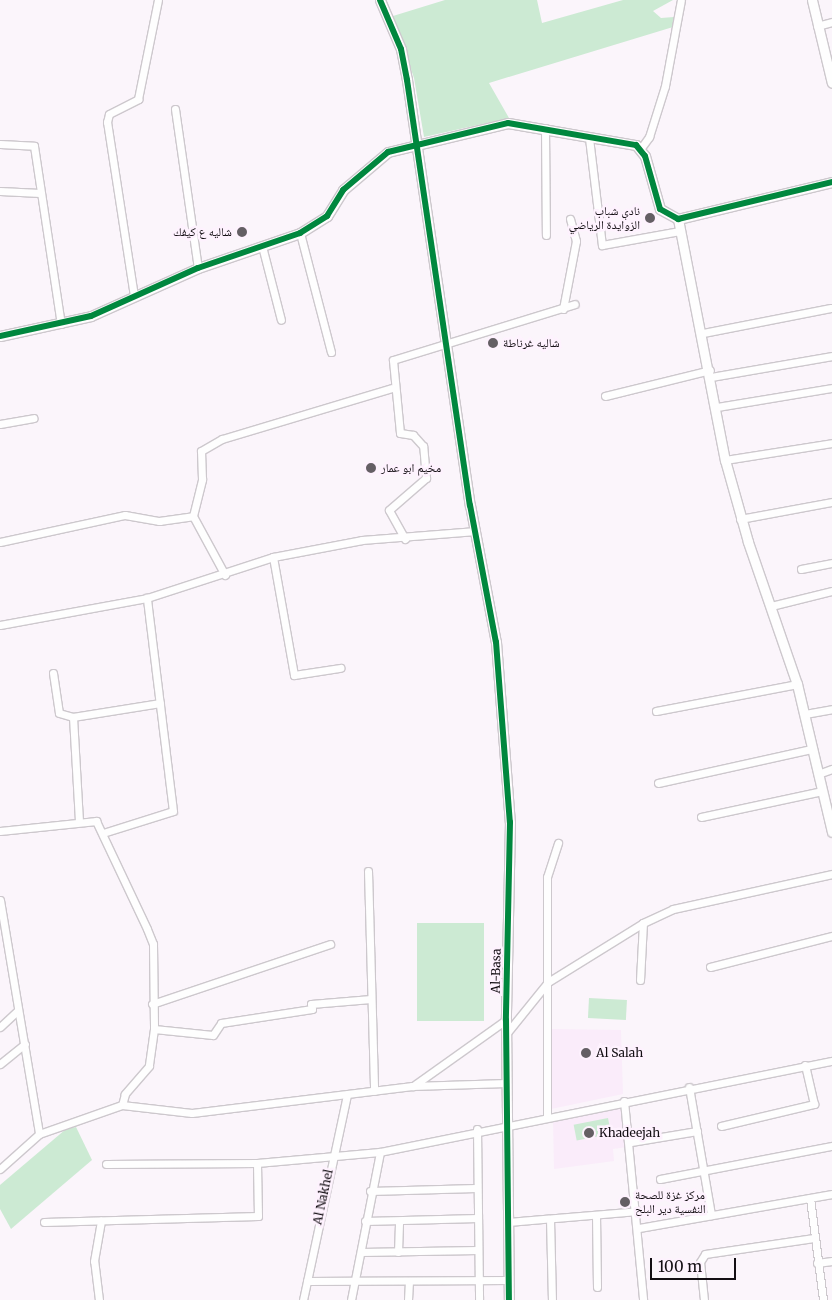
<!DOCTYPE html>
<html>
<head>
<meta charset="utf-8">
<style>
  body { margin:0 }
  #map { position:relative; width:832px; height:1300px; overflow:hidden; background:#fbf5fb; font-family:Merriweather,"Noto Naskh Arabic",serif }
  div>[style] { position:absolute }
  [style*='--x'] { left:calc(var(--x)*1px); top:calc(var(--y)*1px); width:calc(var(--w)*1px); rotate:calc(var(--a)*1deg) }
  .built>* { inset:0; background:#faecfa }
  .green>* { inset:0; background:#ccead3; transform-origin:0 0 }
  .roads { filter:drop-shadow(1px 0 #cdc8cd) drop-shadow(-1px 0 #cdc8cd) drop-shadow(0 1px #cdc8cd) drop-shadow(0 -1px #cdc8cd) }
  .minor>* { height:7px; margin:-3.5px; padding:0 3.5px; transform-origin:3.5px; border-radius:3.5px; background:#fefefe }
  .tertiary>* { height:9px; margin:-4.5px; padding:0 4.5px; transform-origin:4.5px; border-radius:4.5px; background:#fefefe }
  .cycleway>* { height:6px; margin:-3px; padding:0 3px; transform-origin:3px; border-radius:3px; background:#00873e }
  .dots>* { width:14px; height:14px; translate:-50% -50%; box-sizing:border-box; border:2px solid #fef2fe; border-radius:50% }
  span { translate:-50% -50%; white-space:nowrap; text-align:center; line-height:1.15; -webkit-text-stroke:5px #fef2fe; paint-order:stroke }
  .poi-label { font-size:12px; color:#130e13 }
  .right { translate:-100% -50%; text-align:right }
  .left { translate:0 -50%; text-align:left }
  .street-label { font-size:12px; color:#130e13 }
  .scale { position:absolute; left:650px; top:1258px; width:86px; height:22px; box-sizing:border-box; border:2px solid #130e13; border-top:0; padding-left:6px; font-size:15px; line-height:18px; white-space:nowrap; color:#130e13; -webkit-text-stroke:4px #fef2fe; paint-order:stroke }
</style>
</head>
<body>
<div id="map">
  <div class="built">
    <i style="clip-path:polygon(552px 1029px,621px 1030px,623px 1094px,551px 1109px)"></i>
    <i style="clip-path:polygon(622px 1106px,627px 1147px,613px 1149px,614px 1161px,554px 1169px,553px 1120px)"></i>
  </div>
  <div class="green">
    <i style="clip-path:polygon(445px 0,537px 0,542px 23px,623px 0,673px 0,653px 11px,661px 18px,674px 17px,673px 27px,489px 83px,509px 118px,424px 137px,414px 78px,393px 16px)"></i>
    <i style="left:417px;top:923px;width:67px;height:98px"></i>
    <i style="left:589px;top:998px;width:38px;height:20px;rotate:3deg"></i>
    <i style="left:608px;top:1118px;width:16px;height:35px;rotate:79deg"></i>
    <i style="clip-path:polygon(76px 1127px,92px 1160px,11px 1229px,0 1209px,0 1185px,66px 1129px)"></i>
  </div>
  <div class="roads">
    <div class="minor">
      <i style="--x:817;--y:26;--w:16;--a:-15"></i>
      <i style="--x:175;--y:109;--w:161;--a:81.8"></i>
      <i style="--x:545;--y:128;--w:107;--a:89.5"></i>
      <i style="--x:589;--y:138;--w:108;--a:83.1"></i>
      <i style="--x:602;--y:245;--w:79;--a:-10.2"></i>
      <i style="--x:0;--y:144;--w:34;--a:3"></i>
      <i style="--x:34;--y:146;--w:180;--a:81.4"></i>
      <i style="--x:641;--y:148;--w:14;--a:-54"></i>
      <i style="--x:649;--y:137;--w:53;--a:-72.6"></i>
      <i style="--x:665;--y:86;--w:87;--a:-79.5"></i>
      <i style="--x:0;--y:191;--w:40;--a:2.9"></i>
      <i style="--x:300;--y:233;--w:123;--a:75.4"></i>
      <i style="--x:262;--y:246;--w:76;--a:75.6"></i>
      <i style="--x:134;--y:296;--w:176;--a:-98.8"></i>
      <i style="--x:107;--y:122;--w:8;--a:-76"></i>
      <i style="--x:109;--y:114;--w:33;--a:-27"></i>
      <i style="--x:138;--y:99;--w:101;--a:-78.6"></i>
      <i style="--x:563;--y:309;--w:69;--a:-79.2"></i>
      <i style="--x:576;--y:241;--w:23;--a:-105"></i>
      <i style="--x:703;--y:333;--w:130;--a:-11.1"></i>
      <i style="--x:711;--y:377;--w:123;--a:-9.8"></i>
      <i style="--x:605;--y:396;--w:108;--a:-13.9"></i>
      <i style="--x:717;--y:407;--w:117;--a:-9.4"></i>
      <i style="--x:0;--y:424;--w:34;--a:-10"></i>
      <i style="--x:725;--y:460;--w:108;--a:-9"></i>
      <i style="--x:740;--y:519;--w:94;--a:-10.5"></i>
      <i style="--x:405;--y:539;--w:33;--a:-119"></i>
      <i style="--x:389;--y:510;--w:49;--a:-40.9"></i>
      <i style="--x:426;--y:478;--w:32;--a:-95"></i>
      <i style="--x:423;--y:446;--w:15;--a:-132"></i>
      <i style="--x:413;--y:435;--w:13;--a:-171"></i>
      <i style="--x:400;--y:433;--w:73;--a:-95.5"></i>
      <i style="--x:393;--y:360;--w:190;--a:-17.1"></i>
      <i style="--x:0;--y:542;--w:128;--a:-12.2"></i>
      <i style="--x:125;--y:515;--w:35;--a:10"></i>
      <i style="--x:159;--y:521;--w:34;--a:-8"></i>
      <i style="--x:273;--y:557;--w:120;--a:79.9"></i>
      <i style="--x:294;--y:675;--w:47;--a:-8.7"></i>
      <i style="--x:801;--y:569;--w:32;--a:-11"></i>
      <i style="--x:225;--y:575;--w:67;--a:-118.5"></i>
      <i style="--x:193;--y:516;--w:38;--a:-76"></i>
      <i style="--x:202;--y:479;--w:28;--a:-92"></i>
      <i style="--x:201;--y:451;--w:24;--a:-30"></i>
      <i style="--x:222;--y:439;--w:177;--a:-16.7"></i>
      <i style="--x:771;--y:606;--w:63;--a:-13.8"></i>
      <i style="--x:0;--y:625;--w:149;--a:-10.4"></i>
      <i style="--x:147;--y:598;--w:133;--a:-18"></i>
      <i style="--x:273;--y:557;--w:91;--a:-10.8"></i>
      <i style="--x:362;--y:540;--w:114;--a:-4.5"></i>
      <i style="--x:53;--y:673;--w:40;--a:81.5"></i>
      <i style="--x:59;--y:713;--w:15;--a:16"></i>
      <i style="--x:73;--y:717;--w:103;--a:86.7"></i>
      <i style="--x:656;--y:711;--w:144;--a:-10.8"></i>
      <i style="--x:805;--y:714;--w:27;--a:-10"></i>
      <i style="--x:73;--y:717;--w:88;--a:-9.1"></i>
      <i style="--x:818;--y:774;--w:15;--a:-20"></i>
      <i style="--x:658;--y:783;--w:157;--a:-12.5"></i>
      <i style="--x:701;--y:817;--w:124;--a:-12.1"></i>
      <i style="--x:0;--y:831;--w:97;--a:-5.9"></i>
      <i style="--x:96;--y:821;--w:119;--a:64.7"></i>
      <i style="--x:147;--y:929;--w:16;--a:68"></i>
      <i style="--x:153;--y:944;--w:85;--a:89.3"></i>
      <i style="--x:154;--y:1029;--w:37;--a:98"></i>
      <i style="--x:149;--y:1066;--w:37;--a:131"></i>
      <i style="--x:125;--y:1094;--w:11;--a:105"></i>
      <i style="--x:103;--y:833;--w:73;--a:-17.4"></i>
      <i style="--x:173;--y:811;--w:215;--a:-97"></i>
      <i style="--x:368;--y:871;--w:220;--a:88.4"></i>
      <i style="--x:0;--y:900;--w:237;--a:80.5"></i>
      <i style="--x:710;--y:967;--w:126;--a:-14.3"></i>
      <i style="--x:640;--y:980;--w:57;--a:-87"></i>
      <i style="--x:152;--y:1004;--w:188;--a:-18.6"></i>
      <i style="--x:0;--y:1027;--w:22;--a:-43"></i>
      <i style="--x:154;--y:1029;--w:59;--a:5.8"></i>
      <i style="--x:213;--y:1035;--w:14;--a:-56"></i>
      <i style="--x:221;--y:1023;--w:92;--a:-8.7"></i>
      <i style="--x:312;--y:1009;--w:5;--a:-101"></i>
      <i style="--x:311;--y:1004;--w:60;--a:-4.8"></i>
      <i style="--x:506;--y:1034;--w:67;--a:-51.1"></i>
      <i style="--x:548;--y:982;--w:112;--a:-31.8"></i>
      <i style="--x:643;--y:923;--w:33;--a:-25"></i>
      <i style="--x:673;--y:909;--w:163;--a:-12.4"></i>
      <i style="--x:0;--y:1064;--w:32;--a:-39"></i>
      <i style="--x:413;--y:1086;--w:114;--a:-35.4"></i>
      <i style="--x:689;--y:1087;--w:130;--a:80.2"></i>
      <i style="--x:624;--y:1101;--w:200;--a:84.5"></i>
      <i style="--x:547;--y:1115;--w:238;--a:-90"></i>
      <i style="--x:547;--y:877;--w:36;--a:-72"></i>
      <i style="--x:721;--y:1126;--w:96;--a:-13.3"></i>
      <i style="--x:814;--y:1104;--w:40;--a:-103"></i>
      <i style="--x:477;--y:1129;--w:171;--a:89.3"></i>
      <i style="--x:631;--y:1142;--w:67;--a:-9.5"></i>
      <i style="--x:106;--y:1164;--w:151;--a:-0.4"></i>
      <i style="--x:257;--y:1163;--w:123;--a:-5.1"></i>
      <i style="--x:0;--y:1169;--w:52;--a:-41.9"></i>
      <i style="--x:39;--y:1134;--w:88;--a:-19.3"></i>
      <i style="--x:122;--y:1105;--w:70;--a:6.5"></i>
      <i style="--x:192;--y:1113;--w:222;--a:-7"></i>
      <i style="--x:412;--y:1086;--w:95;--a:-1.8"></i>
      <i style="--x:660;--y:1179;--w:175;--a:-10.9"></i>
      <i style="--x:370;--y:1191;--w:106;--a:-1.6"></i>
      <i style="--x:810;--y:1198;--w:103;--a:82.7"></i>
      <i style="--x:596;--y:1215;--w:72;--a:89.2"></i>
      <i style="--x:550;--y:1219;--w:81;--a:88.6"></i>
      <i style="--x:365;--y:1221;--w:113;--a:-1.5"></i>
      <i style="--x:44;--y:1222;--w:214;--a:-1.6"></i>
      <i style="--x:258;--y:1216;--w:53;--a:-91.1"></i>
      <i style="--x:508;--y:1222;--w:130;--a:-4.8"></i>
      <i style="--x:639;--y:1228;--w:196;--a:-10"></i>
      <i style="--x:361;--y:1252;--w:117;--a:-1"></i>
      <i style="--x:398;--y:1252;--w:30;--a:-88"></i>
      <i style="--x:817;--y:1263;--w:15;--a:-8"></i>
      <i style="--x:307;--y:1281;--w:202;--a:-0.3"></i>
      <i style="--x:99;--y:1300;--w:39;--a:-97"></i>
      <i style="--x:94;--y:1261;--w:41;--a:-80.1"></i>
      <i style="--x:303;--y:1300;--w:210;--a:-77.9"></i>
      <i style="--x:351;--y:1300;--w:151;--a:-78.9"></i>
      <i style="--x:380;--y:1152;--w:461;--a:-11.4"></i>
      <i style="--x:408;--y:1300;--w:19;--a:-87"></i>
      <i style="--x:704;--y:1300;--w:38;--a:-96"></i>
      <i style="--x:700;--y:1262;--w:9;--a:-58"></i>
      <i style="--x:705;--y:1254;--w:110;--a:-8.4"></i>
    </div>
    <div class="tertiary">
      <i style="--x:380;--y:0;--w:53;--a:66.8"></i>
      <i style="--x:401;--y:49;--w:32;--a:79"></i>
      <i style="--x:407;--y:80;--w:430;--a:81.6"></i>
      <i style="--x:470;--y:505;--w:139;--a:79.3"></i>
      <i style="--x:496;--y:642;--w:181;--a:85.6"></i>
      <i style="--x:510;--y:822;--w:198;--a:91.2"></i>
      <i style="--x:506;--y:1020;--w:280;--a:89.4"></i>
      <i style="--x:812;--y:0;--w:85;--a:76.5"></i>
      <i style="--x:678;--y:219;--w:246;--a:79"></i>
      <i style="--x:725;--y:460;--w:85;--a:74.3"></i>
      <i style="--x:748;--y:542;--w:150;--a:71"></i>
      <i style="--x:797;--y:684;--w:152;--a:76.7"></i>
      <i style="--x:0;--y:336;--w:93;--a:-12.4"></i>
      <i style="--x:91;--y:316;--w:117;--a:-24.2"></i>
      <i style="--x:198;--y:268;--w:108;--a:-18.9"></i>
      <i style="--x:300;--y:233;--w:32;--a:-32"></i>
      <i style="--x:327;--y:216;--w:31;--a:-58"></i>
      <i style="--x:343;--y:190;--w:59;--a:-40.2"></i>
      <i style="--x:388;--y:152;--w:123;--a:-13.6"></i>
      <i style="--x:508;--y:123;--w:130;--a:9.8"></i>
      <i style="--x:636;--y:145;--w:14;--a:51"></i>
      <i style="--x:645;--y:156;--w:55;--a:74.2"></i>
      <i style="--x:660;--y:209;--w:21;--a:29"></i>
      <i style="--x:678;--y:219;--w:158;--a:-13.5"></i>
    </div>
  </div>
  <div class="cycleway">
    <i style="--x:380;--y:0;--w:53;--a:66.8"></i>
    <i style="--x:401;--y:49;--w:32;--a:79"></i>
    <i style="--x:407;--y:80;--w:430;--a:81.6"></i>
    <i style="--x:470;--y:505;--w:139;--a:79.3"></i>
    <i style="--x:496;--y:642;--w:181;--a:85.6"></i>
    <i style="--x:510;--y:822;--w:198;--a:91.2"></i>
    <i style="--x:506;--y:1020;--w:280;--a:89.4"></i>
    <i style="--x:0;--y:336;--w:93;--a:-12.4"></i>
    <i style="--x:91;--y:316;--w:117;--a:-24.2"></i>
    <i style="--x:198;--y:268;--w:108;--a:-18.9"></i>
    <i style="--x:300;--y:233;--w:32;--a:-32"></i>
    <i style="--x:327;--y:216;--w:31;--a:-58"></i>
    <i style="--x:343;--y:190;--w:59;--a:-40.2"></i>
    <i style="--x:388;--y:152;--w:123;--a:-13.6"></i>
    <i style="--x:508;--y:123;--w:130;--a:9.8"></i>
    <i style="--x:636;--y:145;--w:14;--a:51"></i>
    <i style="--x:645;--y:156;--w:55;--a:74.2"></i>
    <i style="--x:660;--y:209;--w:21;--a:29"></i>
    <i style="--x:678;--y:219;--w:158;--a:-13.5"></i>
  </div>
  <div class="dots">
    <i style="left:650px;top:218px;background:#645f64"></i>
    <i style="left:242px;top:232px;background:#645f64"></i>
    <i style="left:493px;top:343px;background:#645f64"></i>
    <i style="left:371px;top:468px;background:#645f64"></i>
    <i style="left:586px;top:1053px;background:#645f64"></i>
    <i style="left:589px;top:1133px;background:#645f64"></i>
    <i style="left:625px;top:1202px;background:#645f64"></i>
  </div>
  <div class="poi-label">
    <span class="right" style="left:640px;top:218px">نادي شباب<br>الزوايدة الرياضي</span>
    <span class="right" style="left:232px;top:232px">شاليه ع كيفك</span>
    <span class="left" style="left:503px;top:343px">شاليه غرناطة</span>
    <span class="left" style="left:381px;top:468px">مخيم ابو عمار</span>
    <span class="left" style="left:596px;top:1053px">Al Salah</span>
    <span class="left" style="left:599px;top:1133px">Khadeejah</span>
    <span class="left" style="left:635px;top:1202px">مركز غزة للصحة<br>النفسية دير البلح</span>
  </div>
  <div class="street-label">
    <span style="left:496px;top:971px;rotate:-89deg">Al-Basa</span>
    <span style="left:323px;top:1197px;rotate:-78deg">Al Nakhel</span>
  </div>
  <div class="scale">100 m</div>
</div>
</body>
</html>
